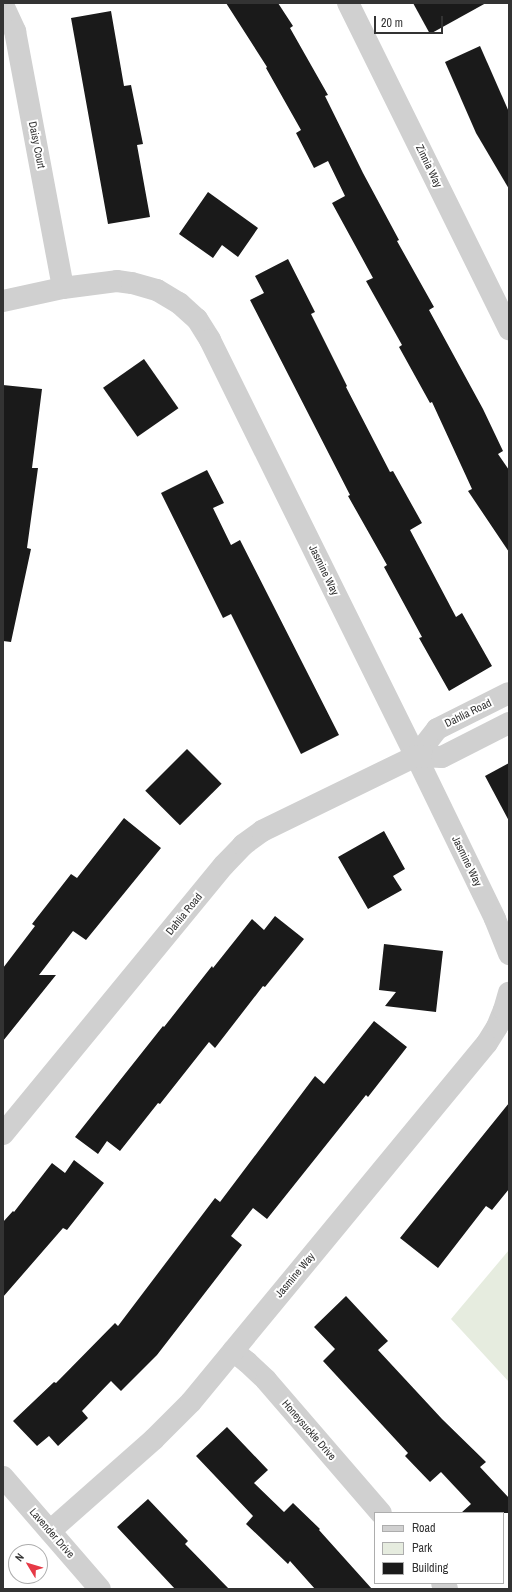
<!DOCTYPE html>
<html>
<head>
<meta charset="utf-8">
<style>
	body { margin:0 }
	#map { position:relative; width:512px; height:1592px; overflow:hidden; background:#fff; font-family:"Archivo Narrow",sans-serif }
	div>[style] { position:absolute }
	.green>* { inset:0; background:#e6ecdf }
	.building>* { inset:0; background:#1a1a1a; transform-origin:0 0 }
	.minor>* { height:22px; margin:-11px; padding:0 11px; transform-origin:11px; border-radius:11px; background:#d0d0d0 }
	span { translate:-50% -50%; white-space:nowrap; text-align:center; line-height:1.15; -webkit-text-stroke:4px #fff; paint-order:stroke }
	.street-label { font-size:11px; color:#333 }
	.frame { position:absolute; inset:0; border:4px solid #333; pointer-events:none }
	.legend { position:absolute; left:374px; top:1512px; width:130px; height:72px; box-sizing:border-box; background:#fff; border:1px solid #adadad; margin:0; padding:5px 7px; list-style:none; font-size:12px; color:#333 }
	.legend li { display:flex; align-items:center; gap:8px; height:20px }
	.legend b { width:20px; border:1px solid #adadad }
	.north { position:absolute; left:8px; top:1544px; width:40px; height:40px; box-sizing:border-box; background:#fff; border:1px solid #adadad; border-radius:50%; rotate:308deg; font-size:11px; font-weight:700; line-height:16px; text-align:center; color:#333 }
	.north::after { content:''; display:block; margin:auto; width:14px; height:18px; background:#e63946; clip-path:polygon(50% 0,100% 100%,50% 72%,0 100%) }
	.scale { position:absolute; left:374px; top:16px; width:69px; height:18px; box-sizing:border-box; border:2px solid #333; border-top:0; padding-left:5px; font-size:12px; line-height:14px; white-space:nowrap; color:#333; -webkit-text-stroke:3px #fff; paint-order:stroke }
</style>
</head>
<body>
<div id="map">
	<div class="green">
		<div style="clip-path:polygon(509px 1250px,509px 1382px,451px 1319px)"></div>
	</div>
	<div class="building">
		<div style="clip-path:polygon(226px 3px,278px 3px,293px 26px,290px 28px,328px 95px,325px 96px,363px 173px,399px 240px,397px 241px,434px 307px,429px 310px,483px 409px,503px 451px,498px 454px,509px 470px,509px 552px,468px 491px,472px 489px,432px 402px,430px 403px,399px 347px,402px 345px,366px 281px,373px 278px,332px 203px,345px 196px,328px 161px,314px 168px,296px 133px,301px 130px,266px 68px,267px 67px)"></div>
		<div style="clip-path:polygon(413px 3px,486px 3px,430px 34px)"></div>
		<div style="clip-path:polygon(111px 11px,124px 86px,131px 85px,143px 144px,137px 145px,150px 217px,108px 224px,71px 18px)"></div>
		<div style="clip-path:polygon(480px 46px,509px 112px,509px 189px,476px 133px,445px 62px)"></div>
		<div style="clip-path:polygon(208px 192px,258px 228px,238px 257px,222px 245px,213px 258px,179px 234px)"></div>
		<div style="clip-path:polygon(288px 259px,315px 312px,311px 314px,347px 386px,346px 387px,390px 472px,393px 471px,422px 523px,410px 530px,456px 617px,462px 613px,492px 666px,449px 691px,419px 638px,422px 637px,384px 567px,387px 565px,348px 496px,350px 495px,250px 300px,264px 293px,255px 276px)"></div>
		<div style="left:144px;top:359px;width:60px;height:50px;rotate:55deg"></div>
		<div style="clip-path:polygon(3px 385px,42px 389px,32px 468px,38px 468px,27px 548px,31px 549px,11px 642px,3px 641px)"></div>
		<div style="clip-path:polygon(207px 470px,224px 503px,213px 508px,231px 545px,240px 540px,339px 735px,301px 754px,231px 614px,223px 618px,161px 493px)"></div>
		<div style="left:187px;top:749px;width:49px;height:59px;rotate:45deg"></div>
		<div style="clip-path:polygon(509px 763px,509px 821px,485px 776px)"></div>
		<div style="clip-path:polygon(124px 818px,161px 848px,86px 940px,73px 931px,39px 975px,56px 975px,3px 1041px,3px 968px,35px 926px,32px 924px,71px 874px,77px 878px)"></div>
		<div style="clip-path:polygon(384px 831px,405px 869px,393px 876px,402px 890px,368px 909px,338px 857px)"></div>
		<div style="clip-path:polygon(275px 916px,304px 939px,265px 987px,263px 986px,215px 1048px,209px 1042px,160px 1104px,158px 1103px,120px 1151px,107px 1141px,98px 1154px,75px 1137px,163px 1026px,164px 1027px,212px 966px,213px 968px,252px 919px,264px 930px)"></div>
		<div style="clip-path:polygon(384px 944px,443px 951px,436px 1012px,385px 1006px,396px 992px,379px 990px)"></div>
		<div style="clip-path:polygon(374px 1021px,407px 1047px,368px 1097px,366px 1095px,267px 1219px,253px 1208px,231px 1236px,242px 1245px,157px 1355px,121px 1391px,111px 1381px,82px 1411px,88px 1418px,58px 1446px,49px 1436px,37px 1446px,13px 1421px,54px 1382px,56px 1383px,115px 1323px,118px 1326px,215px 1198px,220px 1202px,315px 1076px,324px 1084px)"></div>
		<div style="clip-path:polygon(509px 1103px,509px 1189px,492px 1210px,486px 1206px,438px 1268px,400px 1238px)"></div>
		<div style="clip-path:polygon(74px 1160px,104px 1183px,67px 1230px,63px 1228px,3px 1297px,3px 1222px,13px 1211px,14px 1212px,52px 1163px,65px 1173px)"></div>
		<div style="clip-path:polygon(346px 1296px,388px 1341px,378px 1350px,442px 1419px,486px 1462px,480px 1467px,509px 1498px,509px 1513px,461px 1513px,471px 1504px,441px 1472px,430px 1482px,405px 1456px,408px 1453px,323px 1361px,335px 1349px,314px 1327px)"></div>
		<div style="clip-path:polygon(227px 1427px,268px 1470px,254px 1483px,284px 1512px,293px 1503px,320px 1529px,319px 1530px,372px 1589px,315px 1589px,290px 1561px,288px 1564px,246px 1524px,253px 1516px,196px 1456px)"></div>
		<div style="clip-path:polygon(148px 1499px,188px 1541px,185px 1544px,229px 1589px,175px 1589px,117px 1527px)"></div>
	</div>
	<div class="minor">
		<div style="left:348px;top:3px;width:364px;rotate:63.7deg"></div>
		<div style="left:3px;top:5px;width:29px;rotate:65deg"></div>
		<div style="left:15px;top:31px;width:261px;rotate:79.4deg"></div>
		<div style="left:3px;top:301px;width:61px;rotate:-12.2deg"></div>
		<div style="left:63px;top:288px;width:54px;rotate:-7.4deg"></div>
		<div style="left:117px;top:281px;width:15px;rotate:8deg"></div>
		<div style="left:132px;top:283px;width:26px;rotate:16deg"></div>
		<div style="left:157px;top:290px;width:26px;rotate:31deg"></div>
		<div style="left:179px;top:303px;width:24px;rotate:42deg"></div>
		<div style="left:197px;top:319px;width:25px;rotate:58deg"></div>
		<div style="left:210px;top:340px;width:464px;rotate:63.7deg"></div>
		<div style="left:416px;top:756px;width:181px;rotate:64.1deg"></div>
		<div style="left:495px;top:919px;width:38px;rotate:68deg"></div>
		<div style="left:416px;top:756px;width:34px;rotate:-52deg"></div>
		<div style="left:437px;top:729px;width:80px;rotate:-26.6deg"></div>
		<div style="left:3px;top:1134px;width:348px;rotate:-50.6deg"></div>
		<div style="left:224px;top:865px;width:28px;rotate:-46deg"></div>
		<div style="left:243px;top:845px;width:24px;rotate:-36deg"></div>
		<div style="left:262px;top:831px;width:171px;rotate:-26deg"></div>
		<div style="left:416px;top:756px;width:26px;rotate:2deg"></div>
		<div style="left:442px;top:757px;width:75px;rotate:-26.9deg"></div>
		<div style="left:233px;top:1351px;width:18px;rotate:38deg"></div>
		<div style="left:247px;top:1362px;width:26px;rotate:43deg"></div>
		<div style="left:266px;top:1380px;width:176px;rotate:49.2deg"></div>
		<div style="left:3px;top:1477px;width:148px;rotate:49.1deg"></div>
		<div style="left:50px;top:1531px;width:139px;rotate:-41.5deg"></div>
		<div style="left:154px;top:1439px;width:52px;rotate:-45deg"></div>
		<div style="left:191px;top:1402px;width:465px;rotate:-50.5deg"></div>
		<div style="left:487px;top:1043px;width:19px;rotate:-58deg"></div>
		<div style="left:497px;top:1027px;width:18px;rotate:-68deg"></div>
		<div style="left:504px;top:1010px;width:18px;rotate:-74deg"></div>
		<div style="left:442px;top:1583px;width:8px;rotate:50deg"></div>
	</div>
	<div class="street-label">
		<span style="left:37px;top:145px;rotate:79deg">Daisy Court</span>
		<span style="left:429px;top:166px;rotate:64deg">Zinnia Way</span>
		<span style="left:324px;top:570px;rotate:64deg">Jasmine Way</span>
		<span style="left:468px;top:713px;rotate:-26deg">Dahlia Road</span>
		<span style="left:467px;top:861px;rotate:64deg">Jasmine Way</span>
		<span style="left:184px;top:914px;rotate:-51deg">Dahlia Road</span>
		<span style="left:295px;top:1275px;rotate:-50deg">Jasmine Way</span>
		<span style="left:309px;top:1430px;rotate:49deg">Honeysuckle Drive</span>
		<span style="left:52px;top:1533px;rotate:49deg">Lavender Drive</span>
	</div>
	<div class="frame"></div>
	<ul class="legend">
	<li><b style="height:5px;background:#d0d0d0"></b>Road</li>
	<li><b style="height:11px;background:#e6ecdf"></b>Park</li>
	<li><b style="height:11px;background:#1a1a1a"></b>Building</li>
	</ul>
	<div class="north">N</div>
	<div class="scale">20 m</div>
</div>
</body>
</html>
